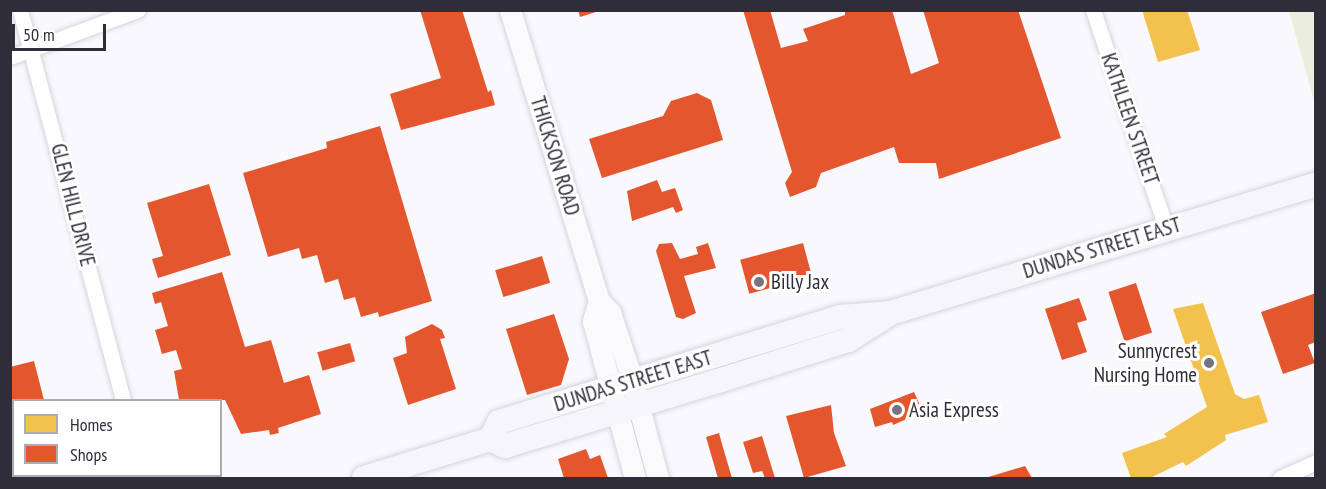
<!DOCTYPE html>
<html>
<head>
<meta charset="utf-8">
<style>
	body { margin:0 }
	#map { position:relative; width:1326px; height:489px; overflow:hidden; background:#f9f8fd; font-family:"PT Sans Narrow",sans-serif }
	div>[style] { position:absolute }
	.green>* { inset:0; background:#ebeedc }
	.homes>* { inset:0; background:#f2c14e }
	.shops>* { inset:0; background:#e4572e; transform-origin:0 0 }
	.roads { filter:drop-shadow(0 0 2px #d4d3dc) drop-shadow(0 0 2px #d4d3dc) }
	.street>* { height:15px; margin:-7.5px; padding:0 7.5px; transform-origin:7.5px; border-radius:7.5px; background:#fefeff }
	.secondary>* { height:21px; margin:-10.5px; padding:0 10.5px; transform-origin:10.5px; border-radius:10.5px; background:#faf9fc }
	.primary>* { height:24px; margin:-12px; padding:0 12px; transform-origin:12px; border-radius:12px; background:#f6f5fa }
	.dots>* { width:16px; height:16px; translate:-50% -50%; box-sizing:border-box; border:3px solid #fff; border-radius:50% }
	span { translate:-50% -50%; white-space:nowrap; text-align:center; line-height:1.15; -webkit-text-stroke:6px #fff; paint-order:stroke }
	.street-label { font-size:21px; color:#302d3b }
	.poi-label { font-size:21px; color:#302d3b }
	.left { translate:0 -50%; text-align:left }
	.right { translate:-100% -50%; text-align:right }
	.frame { position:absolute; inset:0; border:12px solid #302d3b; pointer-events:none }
	.legend { position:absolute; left:12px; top:399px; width:210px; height:78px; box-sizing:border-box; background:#fff; border:2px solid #acabb1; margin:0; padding:8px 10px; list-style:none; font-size:18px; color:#302d3b }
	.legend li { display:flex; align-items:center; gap:12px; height:30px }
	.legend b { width:30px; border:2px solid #acabb1 }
	.scale { position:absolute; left:12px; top:24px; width:94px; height:27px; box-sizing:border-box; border:3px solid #302d3b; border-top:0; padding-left:8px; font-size:18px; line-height:21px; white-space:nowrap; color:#302d3b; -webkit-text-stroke:4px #fff; paint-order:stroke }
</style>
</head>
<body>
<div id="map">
	<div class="green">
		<div style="clip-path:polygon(1289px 11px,1315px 11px,1315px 104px)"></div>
	</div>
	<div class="homes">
		<div style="clip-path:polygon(1142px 10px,1187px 10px,1200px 50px,1158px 62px)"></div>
		<div style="clip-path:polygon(1203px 303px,1235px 394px,1244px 399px,1259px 395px,1268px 422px,1225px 435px,1226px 440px,1186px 466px,1183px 462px,1150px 478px,1131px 478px,1122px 453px,1167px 437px,1164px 434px,1207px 407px,1173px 309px)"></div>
	</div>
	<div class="shops">
		<div style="clip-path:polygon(420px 10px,462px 10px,488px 92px,491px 90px,495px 105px,401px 130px,390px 94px,441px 78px)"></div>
		<div style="clip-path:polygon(578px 10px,599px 10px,599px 11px,580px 17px)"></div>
		<div style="clip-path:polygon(743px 10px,770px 10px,781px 48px,808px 41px,803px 29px,845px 15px,845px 10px,892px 10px,911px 74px,939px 63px,923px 10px,1018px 10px,1061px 138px,939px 179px,936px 163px,899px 163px,894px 147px,821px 173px,816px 187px,790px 197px,785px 183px,792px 172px)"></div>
		<div style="clip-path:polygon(697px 93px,711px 100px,723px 140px,602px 178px,589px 139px,663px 116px,671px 101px)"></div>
		<div style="clip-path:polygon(380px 126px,432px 301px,379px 317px,378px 312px,361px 317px,355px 297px,344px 300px,338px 279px,325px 283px,317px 255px,302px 259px,299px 248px,268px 257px,243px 173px,327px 148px,326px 142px)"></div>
		<div style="clip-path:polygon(657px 180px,662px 192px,675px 188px,683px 210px,676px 213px,673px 207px,632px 221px,627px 191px)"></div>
		<div style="clip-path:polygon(209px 184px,231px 255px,158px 278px,152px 259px,163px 256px,147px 203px)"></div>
		<div style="clip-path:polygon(672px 243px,680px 259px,698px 254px,696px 247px,708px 243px,716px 268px,684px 276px,696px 313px,683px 319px,676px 317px,656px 251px,659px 244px)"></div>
		<div style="left:803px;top:243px;width:35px;height:65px;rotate:75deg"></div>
		<div style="left:542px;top:256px;width:28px;height:49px;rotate:73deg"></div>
		<div style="clip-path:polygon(222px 272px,245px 347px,271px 340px,284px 383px,309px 375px,321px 414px,278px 428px,279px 433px,270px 435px,269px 430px,241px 434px,225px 400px,179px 400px,174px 371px,182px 369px,176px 350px,162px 354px,155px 330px,168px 326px,161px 302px,155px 304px,152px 293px)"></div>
		<div style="left:1136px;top:283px;width:52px;height:29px;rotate:72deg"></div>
		<div style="clip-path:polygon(1316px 293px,1316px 342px,1308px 345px,1315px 363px,1283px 374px,1261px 312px)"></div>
		<div style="clip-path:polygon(1079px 298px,1087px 320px,1077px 323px,1087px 352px,1062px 360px,1045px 309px)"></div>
		<div style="clip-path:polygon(554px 314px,569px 359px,561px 385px,527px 395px,506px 329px)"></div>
		<div style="clip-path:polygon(432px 324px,442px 330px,445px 338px,440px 339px,456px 389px,408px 405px,393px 358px,407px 353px,405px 337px)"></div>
		<div style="left:350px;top:343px;width:19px;height:34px;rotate:74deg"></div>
		<div style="clip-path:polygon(34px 361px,44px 400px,14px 400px,14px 476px,42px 477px,12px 478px,10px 367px)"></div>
		<div style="clip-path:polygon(914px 392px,923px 412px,893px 425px,892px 422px,875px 427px,870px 409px)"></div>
		<div style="clip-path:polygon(831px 405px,834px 433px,846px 466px,804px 478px,786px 416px)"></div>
		<div style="clip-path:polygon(719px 433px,722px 444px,732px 478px,718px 478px,717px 475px,706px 437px)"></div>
		<div style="clip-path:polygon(762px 436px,775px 478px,765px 478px,762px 471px,753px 473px,743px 442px)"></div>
		<div style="clip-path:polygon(586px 449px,590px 459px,600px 455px,608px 478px,564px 478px,558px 459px)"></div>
		<div style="clip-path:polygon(1025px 466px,1032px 478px,985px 478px)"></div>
	</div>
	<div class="roads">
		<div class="street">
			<div style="left:20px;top:10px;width:403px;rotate:75.2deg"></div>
			<div style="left:1093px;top:10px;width:230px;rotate:71.5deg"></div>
			<div style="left:10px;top:57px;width:136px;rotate:-20.2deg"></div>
			<div style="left:143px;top:476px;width:2px;rotate:63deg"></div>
			<div style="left:1280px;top:478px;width:39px;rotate:-24deg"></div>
		</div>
		<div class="secondary">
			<div style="left:510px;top:10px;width:304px;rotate:73deg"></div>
			<div style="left:599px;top:301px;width:16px;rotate:45deg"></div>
			<div style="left:610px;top:312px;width:61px;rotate:71.9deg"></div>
			<div style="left:629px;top:370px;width:112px;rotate:75deg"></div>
			<div style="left:599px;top:301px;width:21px;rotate:107deg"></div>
			<div style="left:593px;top:321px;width:163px;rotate:75deg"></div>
		</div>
		<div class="primary">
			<div style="left:491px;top:439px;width:19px;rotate:-65deg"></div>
			<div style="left:499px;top:422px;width:358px;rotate:-17.1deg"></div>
			<div style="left:841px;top:317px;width:49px;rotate:-4.7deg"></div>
			<div style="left:890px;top:313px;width:445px;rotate:-16.8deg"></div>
			<div style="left:364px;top:478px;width:133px;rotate:-17.1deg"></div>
			<div style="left:491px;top:439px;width:16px;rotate:27deg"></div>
			<div style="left:505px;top:446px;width:223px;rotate:-17deg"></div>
			<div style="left:718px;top:381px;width:136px;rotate:-17.5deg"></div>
			<div style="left:848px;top:340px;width:47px;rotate:-32deg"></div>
		</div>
	</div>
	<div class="dots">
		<div style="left:759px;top:282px;background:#76747f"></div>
		<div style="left:1209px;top:363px;background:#76747f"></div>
		<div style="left:897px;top:410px;background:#76747f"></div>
	</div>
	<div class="street-label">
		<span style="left:1130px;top:119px;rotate:71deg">KATHLEEN STREET</span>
		<span style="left:555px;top:156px;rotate:73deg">THICKSON ROAD</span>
		<span style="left:73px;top:205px;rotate:76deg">GLEN HILL DRIVE</span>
		<span style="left:1102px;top:248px;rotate:-17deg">DUNDAS STREET EAST</span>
		<span style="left:633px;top:381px;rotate:-17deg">DUNDAS STREET EAST</span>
	</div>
	<div class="poi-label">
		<span class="left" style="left:771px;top:282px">Billy Jax</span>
		<span class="right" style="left:1197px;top:363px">Sunnycrest<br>Nursing Home</span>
		<span class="left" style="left:909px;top:410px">Asia Express</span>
	</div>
	<div class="frame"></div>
	<ul class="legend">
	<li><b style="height:16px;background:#f2c14e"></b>Homes</li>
	<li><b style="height:16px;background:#e4572e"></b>Shops</li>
	</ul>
	<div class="scale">50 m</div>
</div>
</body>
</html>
